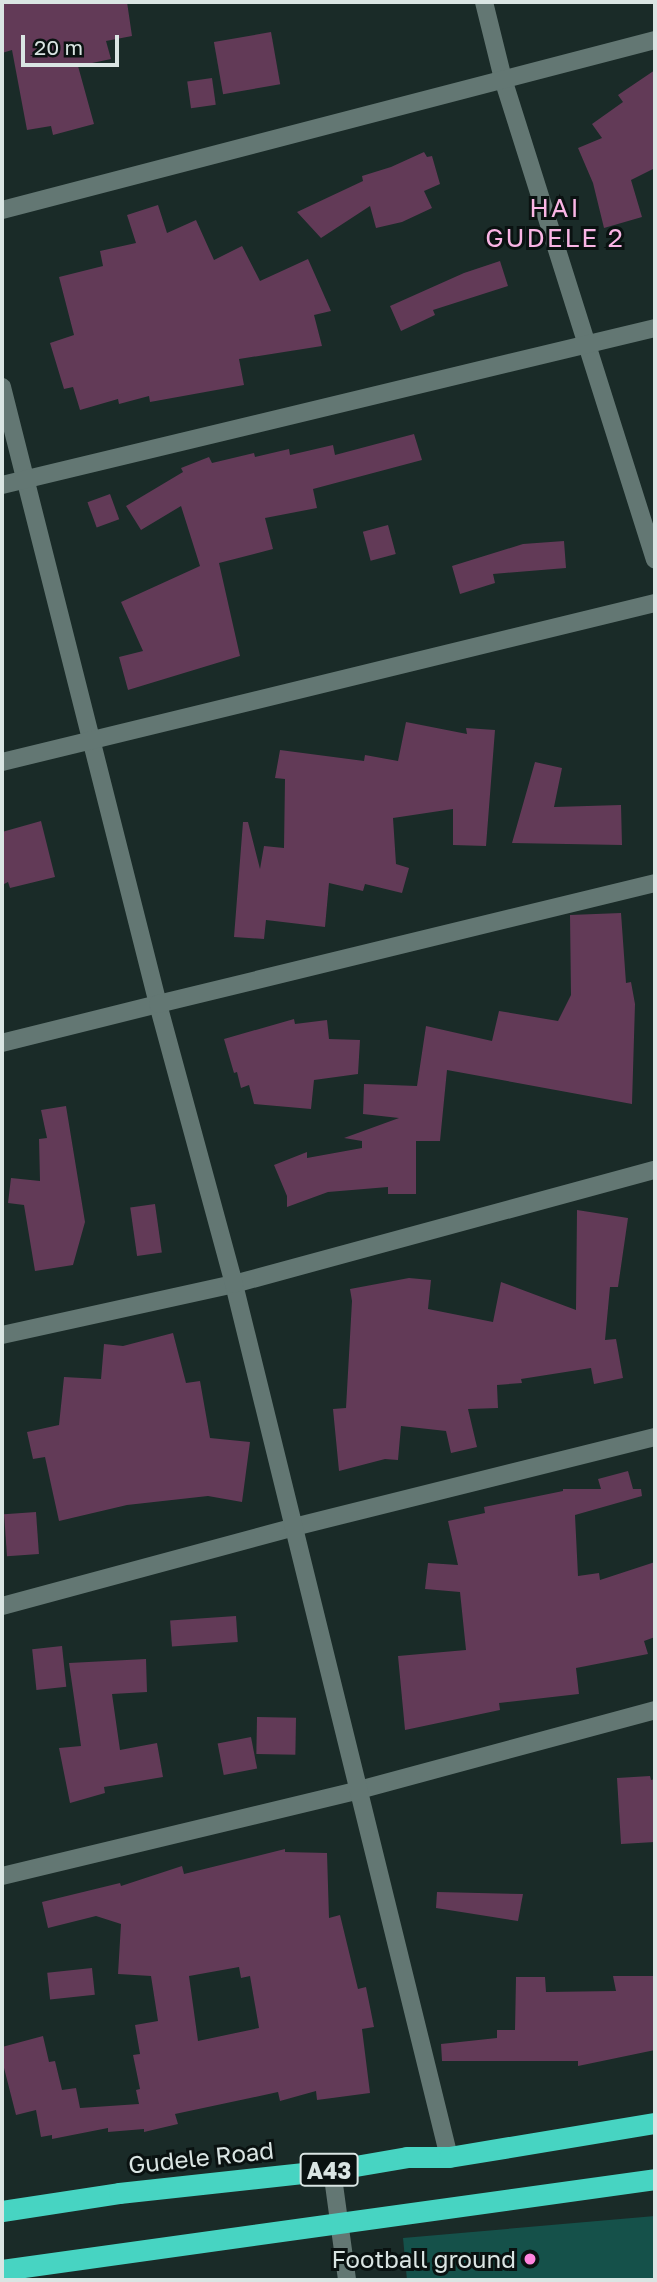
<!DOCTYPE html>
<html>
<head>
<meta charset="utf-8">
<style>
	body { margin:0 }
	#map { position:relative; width:657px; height:2282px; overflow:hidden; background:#1a2b28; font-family:"Golos Text",sans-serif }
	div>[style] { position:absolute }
	.green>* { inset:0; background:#15514a }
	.building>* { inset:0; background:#623a57; transform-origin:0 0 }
	.minor>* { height:18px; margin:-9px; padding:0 9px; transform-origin:9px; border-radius:9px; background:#637773 }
	.highway>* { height:21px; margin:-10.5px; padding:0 10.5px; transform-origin:10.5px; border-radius:10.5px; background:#47d4c2 }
	.dots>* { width:19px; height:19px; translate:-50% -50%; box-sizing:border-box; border:4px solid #0a1211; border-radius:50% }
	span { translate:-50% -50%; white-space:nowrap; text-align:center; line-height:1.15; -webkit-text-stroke:6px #0a1211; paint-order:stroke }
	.shield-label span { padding:2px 5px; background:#0a1211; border:2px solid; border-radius:5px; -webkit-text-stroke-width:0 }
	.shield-label { font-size:23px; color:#dae5e3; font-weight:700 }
	.street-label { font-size:24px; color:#dae5e3 }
	.poi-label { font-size:24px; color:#dae5e3 }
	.right { translate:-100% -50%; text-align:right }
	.neighbourhood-label { font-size:26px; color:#fab5e5; letter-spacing:2px }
	.frame { position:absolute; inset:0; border:4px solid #dae5e3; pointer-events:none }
	.scale { position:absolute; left:21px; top:35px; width:98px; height:32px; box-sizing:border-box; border:4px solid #dae5e3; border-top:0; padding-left:9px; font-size:21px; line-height:24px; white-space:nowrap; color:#dae5e3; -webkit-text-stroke:5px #0a1211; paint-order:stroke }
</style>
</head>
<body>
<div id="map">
	<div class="green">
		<div style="clip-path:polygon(655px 2216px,655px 2280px,407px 2280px,403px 2238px)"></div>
	</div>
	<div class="building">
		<div style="clip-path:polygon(2px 2px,127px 2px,132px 36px,106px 41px,111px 59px,78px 66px,94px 124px,53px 135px,51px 126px,27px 130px,12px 50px,2px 53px)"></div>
		<div style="left:271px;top:32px;width:53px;height:58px;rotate:80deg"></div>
		<div style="clip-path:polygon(655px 70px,655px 168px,631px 180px,642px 217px,604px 228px,593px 183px,578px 148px,602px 138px,592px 124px,623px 102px,618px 95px)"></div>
		<div style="left:212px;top:78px;width:27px;height:25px;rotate:82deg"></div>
		<div style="clip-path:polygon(424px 152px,427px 157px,432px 156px,440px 184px,424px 191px,432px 208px,402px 222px,376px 228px,370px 206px,321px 238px,297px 212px,363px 181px,362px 176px,391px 167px)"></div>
		<div style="clip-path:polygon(158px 205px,167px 233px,196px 220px,214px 260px,242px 246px,260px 281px,308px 259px,331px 311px,314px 315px,322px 346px,239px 359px,244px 385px,150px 402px,149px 396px,119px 404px,118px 399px,80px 410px,73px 387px,64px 389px,50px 343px,74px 335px,59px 277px,103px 266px,100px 251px,136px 243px,127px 215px)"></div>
		<div style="clip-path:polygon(500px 261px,508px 286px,433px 310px,435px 315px,401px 331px,390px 306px,464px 273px)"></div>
		<div style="clip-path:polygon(414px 434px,422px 460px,313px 489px,317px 508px,265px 518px,273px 549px,219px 563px,240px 656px,128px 690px,119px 657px,143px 651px,121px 602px,200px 566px,181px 506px,141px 530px,126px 506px,183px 472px,181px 468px,209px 457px,212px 463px,254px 453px,255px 457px,289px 449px,290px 455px,333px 445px,335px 455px)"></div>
		<div style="left:110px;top:494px;width:27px;height:24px;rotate:70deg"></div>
		<div style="left:388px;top:525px;width:30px;height:26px;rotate:75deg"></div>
		<div style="clip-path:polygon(564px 541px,566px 568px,493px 574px,495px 583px,460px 594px,452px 566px,523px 544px)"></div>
		<div style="clip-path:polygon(406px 722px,467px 734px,466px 728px,495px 730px,486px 846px,453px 845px,453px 809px,393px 818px,396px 864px,409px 868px,402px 893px,365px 884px,363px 891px,329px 883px,325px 927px,266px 920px,264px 939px,234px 937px,243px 822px,248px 822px,260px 869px,264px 846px,284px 848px,285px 779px,275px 778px,280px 750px,364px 761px,365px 755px,398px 761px)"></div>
		<div style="clip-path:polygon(535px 762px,562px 768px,554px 807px,621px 805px,622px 845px,512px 843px)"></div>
		<div style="clip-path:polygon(41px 821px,55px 877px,10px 888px,8px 882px,2px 885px,2px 832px)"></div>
		<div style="clip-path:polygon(621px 913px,626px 983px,631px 982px,635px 1004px,632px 1104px,447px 1070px,440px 1141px,416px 1141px,416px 1194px,388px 1194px,388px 1187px,328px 1192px,287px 1207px,287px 1196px,274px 1165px,307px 1152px,307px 1158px,362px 1148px,362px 1141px,344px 1138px,399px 1118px,363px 1114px,364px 1084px,417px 1086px,426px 1026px,492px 1041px,499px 1011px,558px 1021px,571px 995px,570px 915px)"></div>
		<div style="clip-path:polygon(294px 1019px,295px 1024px,327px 1020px,329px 1039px,360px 1040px,358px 1074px,314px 1080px,311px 1109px,254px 1104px,249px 1085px,241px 1088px,237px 1072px,234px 1073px,224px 1039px)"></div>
		<div style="clip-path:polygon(66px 1106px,85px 1222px,73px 1265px,35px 1271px,24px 1205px,8px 1203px,11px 1178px,40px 1181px,39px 1139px,47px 1138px,41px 1110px)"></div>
		<div style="left:155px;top:1204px;width:49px;height:25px;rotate:82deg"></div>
		<div style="clip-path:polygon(577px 1210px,628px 1218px,618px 1287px,610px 1287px,605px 1340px,616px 1339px,623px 1378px,594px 1384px,591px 1368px,521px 1379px,522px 1383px,497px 1385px,498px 1408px,468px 1409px,477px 1447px,451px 1453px,446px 1431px,401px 1426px,398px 1460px,385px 1459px,339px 1471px,333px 1409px,346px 1408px,352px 1301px,350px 1289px,409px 1278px,431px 1280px,428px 1309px,493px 1322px,501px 1282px,576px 1310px)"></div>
		<div style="clip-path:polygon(173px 1333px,186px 1383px,200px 1381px,210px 1438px,250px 1442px,242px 1502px,208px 1496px,127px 1505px,59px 1521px,45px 1457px,33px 1459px,27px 1432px,59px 1425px,64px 1377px,101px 1379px,104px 1344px,123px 1346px)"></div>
		<div style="clip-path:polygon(628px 1471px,633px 1489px,641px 1489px,642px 1496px,575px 1515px,578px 1576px,599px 1573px,600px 1580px,655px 1562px,655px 1637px,644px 1641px,648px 1654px,576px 1668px,579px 1694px,499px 1703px,500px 1710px,405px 1730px,398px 1656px,466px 1650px,460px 1592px,425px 1589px,428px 1563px,458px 1565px,448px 1521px,485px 1513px,484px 1507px,563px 1491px,563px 1489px,601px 1489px,598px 1479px)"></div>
		<div style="left:36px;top:1512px;width:42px;height:32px;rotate:86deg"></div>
		<div style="left:236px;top:1616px;width:26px;height:66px;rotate:86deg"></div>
		<div style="left:62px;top:1646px;width:41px;height:30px;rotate:84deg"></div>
		<div style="clip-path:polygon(146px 1659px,147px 1692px,112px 1694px,120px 1750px,157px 1743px,163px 1777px,104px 1787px,105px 1793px,70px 1803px,59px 1748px,81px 1746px,69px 1663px)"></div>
		<div style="left:257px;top:1717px;width:39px;height:37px;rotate:1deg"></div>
		<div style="left:251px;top:1737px;width:32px;height:34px;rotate:79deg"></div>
		<div style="clip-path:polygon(650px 1776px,651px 1780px,655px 1779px,655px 1842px,621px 1844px,617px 1778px)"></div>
		<div style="clip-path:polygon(evenodd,285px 1849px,285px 1852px,327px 1853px,329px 1918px,340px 1915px,358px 1989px,366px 1987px,374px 2027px,362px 2029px,370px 2093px,317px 2100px,316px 2091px,280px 2101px,278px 2092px,175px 2114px,178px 2124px,144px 2132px,144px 2129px,108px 2132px,108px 2128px,52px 2139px,52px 2135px,41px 2137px,36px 2110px,16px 2115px,2px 2060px,2px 2047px,43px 2036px,49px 2062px,55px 2061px,62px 2090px,76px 2088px,80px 2108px,139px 2104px,136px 2090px,140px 2089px,133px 2055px,140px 2054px,135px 2025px,158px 2021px,151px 1976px,118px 1974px,121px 1924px,96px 1916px,48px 1928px,42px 1902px,120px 1883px,121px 1886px,182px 1866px,184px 1874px,285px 1849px,239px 1967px,241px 1978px,250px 1976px,259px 2028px,198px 2041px,189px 1976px,239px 1967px)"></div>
		<div style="clip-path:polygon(437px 1892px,523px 1894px,518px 1921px,436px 1908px)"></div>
		<div style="left:92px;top:1968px;width:27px;height:45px;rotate:84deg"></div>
		<div style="clip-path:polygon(613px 1976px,655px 1976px,655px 2050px,578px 2066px,578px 2061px,442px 2061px,441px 2044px,497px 2038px,497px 2030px,515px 2030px,516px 1977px,545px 1977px,546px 1992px,616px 1991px)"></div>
	</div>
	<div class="minor">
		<div style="left:484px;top:2px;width:79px;rotate:76.1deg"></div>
		<div style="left:503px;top:79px;width:504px;rotate:72.46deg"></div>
		<div style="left:2px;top:210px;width:675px;rotate:-14.59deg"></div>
		<div style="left:2px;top:387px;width:636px;rotate:75.81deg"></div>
		<div style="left:158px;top:1004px;width:161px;rotate:166deg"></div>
		<div style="left:2px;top:485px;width:672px;rotate:-13.52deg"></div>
		<div style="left:2px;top:762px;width:672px;rotate:-13.68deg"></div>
		<div style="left:2px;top:1335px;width:238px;rotate:-12.4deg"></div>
		<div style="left:234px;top:1284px;width:436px;rotate:-15.2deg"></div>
		<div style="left:2px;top:1606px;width:302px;rotate:-15.1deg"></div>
		<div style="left:294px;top:1527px;width:372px;rotate:-14deg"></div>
		<div style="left:2px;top:1876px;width:367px;rotate:-13.5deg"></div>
		<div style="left:359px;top:1790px;width:307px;rotate:-15.1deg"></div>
		<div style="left:449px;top:2157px;width:899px;rotate:-103.84deg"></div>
		<div style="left:234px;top:1284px;width:290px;rotate:-105.2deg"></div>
		<div style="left:158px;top:1004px;width:512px;rotate:-13.68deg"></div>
		<div style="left:332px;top:2170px;width:111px;rotate:82.2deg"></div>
	</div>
	<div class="highway">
		<div style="left:2px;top:2211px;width:118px;rotate:-8.7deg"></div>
		<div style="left:119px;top:2193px;width:214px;rotate:-6.2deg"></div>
		<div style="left:332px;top:2170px;width:76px;rotate:-9.8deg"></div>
		<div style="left:407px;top:2157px;width:42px"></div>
		<div style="left:449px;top:2157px;width:209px;rotate:-9.4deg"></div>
		<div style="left:2px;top:2270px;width:659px;rotate:-7.93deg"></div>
	</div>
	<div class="dots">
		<div style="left:530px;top:2259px;background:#ff85df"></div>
	</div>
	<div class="shield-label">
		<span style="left:329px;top:2170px">A43</span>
	</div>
	<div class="street-label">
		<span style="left:201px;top:2157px;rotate:-6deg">Gudele Road</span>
	</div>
	<div class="poi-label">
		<span class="right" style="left:516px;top:2259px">Football ground</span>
	</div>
	<div class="neighbourhood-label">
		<span style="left:555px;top:223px">HAI<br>GUDELE 2</span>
	</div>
	<div class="frame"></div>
	<div class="scale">20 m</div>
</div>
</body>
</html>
